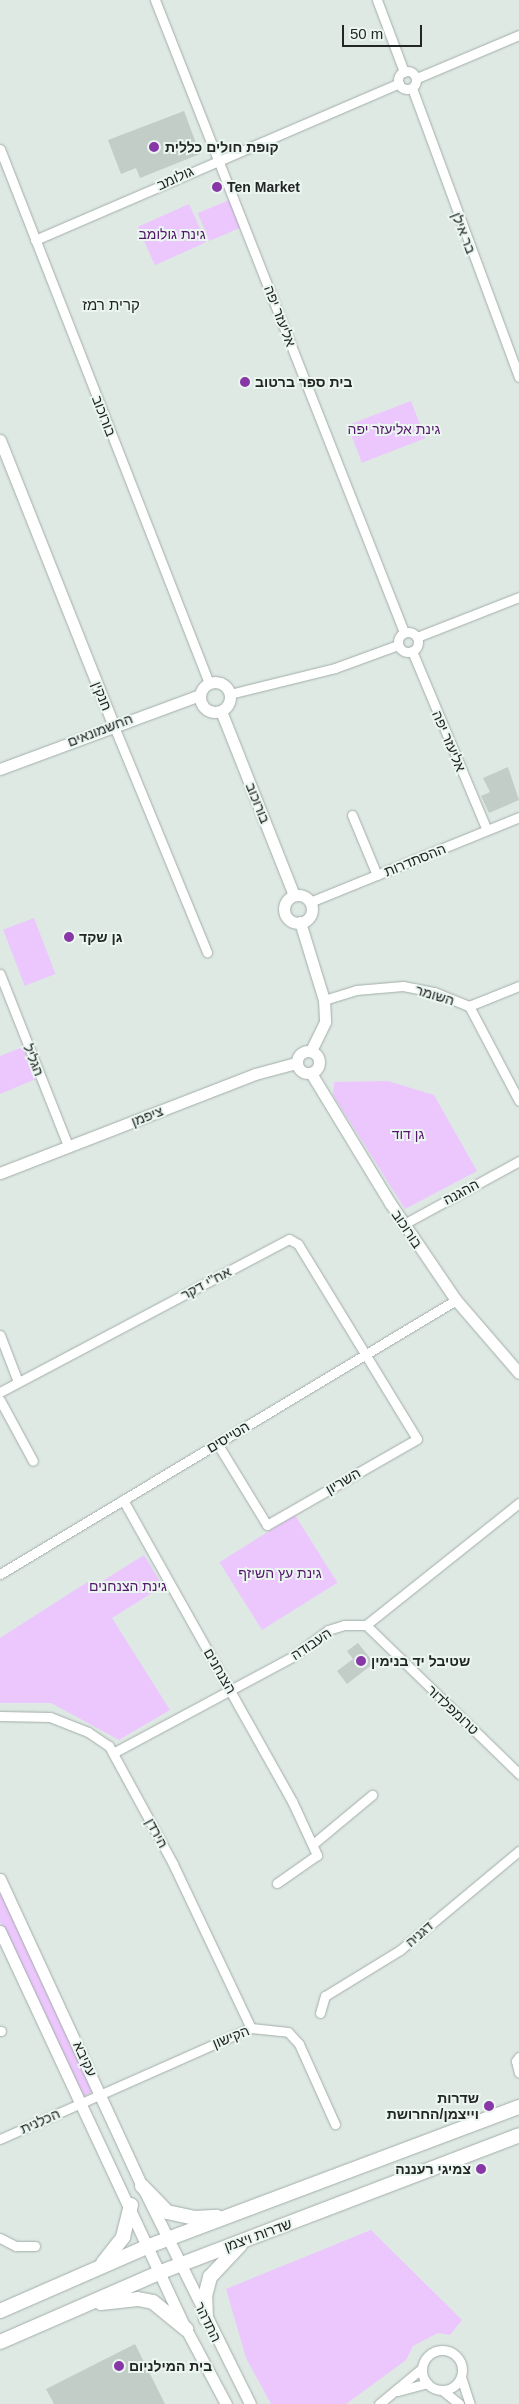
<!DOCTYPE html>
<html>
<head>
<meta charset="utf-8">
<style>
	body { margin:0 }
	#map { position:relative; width:519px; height:2404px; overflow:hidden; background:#dee9e4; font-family:Helvetica,Heebo,sans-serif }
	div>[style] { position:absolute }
	.green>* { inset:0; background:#ecc7fd; transform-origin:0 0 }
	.building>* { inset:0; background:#c2cdc8 }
	.roads { filter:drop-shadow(0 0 1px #a3ada9) drop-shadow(0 0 1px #a3ada9) }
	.minor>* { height:9px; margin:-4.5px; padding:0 4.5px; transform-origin:4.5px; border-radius:4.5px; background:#fff }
	.minor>.ring { margin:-4.5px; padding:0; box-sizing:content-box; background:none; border:9px solid #fff; border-radius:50% }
	.tertiary>* { height:11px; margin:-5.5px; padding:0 5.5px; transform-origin:5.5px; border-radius:5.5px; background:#fff }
	.tertiary>.ring { margin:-5.5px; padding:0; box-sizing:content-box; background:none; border:11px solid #fff; border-radius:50% }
	.secondary>* { height:14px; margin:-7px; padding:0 7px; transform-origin:7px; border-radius:7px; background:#fff }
	.dots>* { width:14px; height:14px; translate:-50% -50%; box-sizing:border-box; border:2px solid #ebf6f1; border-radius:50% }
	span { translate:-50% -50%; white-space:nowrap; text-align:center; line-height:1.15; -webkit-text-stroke:4px #ebf6f1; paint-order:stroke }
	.poi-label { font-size:14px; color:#222625; font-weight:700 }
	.left { translate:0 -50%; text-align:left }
	.right { translate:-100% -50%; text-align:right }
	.street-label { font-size:14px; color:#222625 }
	.park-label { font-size:14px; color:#55176b }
	.neighbourhood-label { font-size:15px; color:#222625 }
	.scale { position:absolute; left:342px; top:25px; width:80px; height:22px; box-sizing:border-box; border:2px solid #222625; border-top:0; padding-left:6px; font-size:15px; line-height:18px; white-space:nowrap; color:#222625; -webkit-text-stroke:4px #ebf6f1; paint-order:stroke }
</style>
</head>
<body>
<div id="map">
	<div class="green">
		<div style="left:229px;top:200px;width:30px;height:34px;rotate:67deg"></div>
		<div style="left:189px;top:204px;width:42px;height:56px;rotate:66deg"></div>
		<div style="left:411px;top:401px;width:40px;height:68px;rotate:69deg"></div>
		<div style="left:34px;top:918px;width:60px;height:33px;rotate:69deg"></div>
		<div style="clip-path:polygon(23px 1047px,36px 1079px,0 1094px,0 1056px)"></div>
		<div style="clip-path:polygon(388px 1081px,434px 1095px,477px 1171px,405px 1209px,333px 1095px,334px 1082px)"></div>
		<div style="left:295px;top:1515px;width:80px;height:89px;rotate:58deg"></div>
		<div style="clip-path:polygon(144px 1555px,163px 1586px,112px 1618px,170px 1710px,119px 1740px,51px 1703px,0 1703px,0 1638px,89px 1581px,93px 1587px)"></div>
		<div style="clip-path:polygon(0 1889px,95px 2090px,84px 2096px,0 1922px)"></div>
		<div style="clip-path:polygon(371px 2230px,462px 2320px,450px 2335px,438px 2333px,413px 2346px,406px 2360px,346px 2404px,271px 2404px,246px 2358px,226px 2289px)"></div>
	</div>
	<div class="building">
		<div style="clip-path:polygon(184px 111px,200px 154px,140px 178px,136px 168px,121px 174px,108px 140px)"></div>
		<div style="clip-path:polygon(508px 767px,519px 800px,489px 813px,481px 796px,490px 792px,483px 778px)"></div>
		<div style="clip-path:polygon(358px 1643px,374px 1663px,347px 1684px,337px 1671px,353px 1659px,347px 1651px)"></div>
		<div style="clip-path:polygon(135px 2344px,165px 2404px,54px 2404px,46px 2389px)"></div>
	</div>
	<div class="roads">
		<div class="minor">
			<div style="left:155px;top:0;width:679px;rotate:68.5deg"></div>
			<div style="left:377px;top:0;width:77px;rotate:69.4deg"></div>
			<div class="ring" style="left:398px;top:71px;width:9px;height:9px"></div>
			<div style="left:417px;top:78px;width:111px;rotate:-22.9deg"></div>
			<div style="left:412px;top:88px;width:308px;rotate:69.7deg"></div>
			<div style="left:0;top:149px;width:573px;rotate:68.63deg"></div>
			<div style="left:35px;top:240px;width:396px;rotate:-23.3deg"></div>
			<div class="ring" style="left:398px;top:632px;width:11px;height:11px"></div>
			<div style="left:417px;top:637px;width:110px;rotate:-21.4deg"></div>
			<div style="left:412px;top:651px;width:194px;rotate:67.3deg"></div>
			<div style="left:230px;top:694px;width:108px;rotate:-13.9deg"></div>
			<div style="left:335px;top:668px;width:67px;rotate:-20.1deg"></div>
			<div style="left:113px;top:724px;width:247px;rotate:67.6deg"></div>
			<div style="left:352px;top:815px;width:65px;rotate:67.4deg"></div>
			<div style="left:310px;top:902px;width:226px;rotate:-22.1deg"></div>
			<div style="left:0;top:974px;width:185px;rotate:68.4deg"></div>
			<div style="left:324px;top:1000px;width:34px;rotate:-17deg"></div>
			<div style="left:356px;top:990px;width:47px;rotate:-4.9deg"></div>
			<div style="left:403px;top:986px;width:32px;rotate:11deg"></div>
			<div style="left:434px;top:992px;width:38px;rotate:22deg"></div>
			<div style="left:469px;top:1006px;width:107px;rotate:62.2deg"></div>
			<div style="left:469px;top:1006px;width:54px;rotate:-21.8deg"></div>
			<div style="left:404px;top:1224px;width:131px;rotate:-28.7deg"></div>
			<div style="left:0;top:1335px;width:50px;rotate:69deg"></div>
			<div style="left:0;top:1392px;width:327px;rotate:-27.9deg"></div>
			<div style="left:289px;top:1239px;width:10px;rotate:29deg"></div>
			<div style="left:298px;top:1244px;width:228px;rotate:58.6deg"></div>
			<div style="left:417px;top:1439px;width:173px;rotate:150.2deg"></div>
			<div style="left:267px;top:1525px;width:96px;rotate:-121.4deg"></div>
			<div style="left:0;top:1400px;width:69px;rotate:61.6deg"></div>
			<div style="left:123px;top:1500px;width:345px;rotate:60.7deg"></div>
			<div style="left:292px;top:1801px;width:60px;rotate:65.2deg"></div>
			<div style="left:317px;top:1855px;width:49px;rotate:145deg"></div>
			<div style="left:0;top:1574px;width:532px;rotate:-31deg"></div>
			<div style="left:366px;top:1625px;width:214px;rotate:44.2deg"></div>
			<div style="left:0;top:1716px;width:50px;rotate:1.1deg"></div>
			<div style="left:50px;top:1717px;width:41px;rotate:21.5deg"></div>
			<div style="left:88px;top:1732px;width:25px;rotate:34deg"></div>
			<div style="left:109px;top:1746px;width:134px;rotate:61.5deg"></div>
			<div style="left:173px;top:1864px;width:182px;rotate:64.6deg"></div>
			<div style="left:113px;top:1753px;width:203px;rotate:-28.2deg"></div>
			<div style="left:292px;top:1657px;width:45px;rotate:-36.9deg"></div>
			<div style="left:328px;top:1630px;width:17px;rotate:-17deg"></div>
			<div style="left:344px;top:1625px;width:22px"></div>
			<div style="left:366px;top:1625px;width:196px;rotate:-38.6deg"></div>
			<div style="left:313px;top:1844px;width:77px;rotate:-39.7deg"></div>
			<div style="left:320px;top:2013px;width:18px;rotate:-74deg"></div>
			<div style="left:325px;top:1996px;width:88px;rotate:-31.5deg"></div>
			<div style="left:400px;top:1950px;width:155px;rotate:-39.8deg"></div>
			<div style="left:0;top:2031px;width:1px"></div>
			<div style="left:519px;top:2057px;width:5px;rotate:127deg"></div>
			<div style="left:516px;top:2061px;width:12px;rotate:76deg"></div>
			<div style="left:0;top:2139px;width:274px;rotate:-23.9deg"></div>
			<div style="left:251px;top:2028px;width:37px;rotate:6deg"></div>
			<div style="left:288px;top:2032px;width:16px;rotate:47deg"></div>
			<div style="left:299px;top:2044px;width:88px;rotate:65.8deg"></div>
			<div style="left:0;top:2238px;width:18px;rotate:27deg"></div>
			<div style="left:16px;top:2246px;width:19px"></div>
			<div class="ring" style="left:422px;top:2350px;width:31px;height:31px"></div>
			<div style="left:461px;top:2377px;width:28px;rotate:72deg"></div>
			<div style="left:442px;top:2390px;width:22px;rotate:39deg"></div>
			<div style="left:398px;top:2391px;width:30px;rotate:-15deg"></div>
			<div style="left:379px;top:2404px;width:56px;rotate:-39.9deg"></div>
		</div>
		<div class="tertiary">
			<div style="left:0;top:440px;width:306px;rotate:68.3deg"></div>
			<div class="ring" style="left:200px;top:682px;width:19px;height:19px"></div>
			<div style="left:221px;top:711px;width:198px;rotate:68.4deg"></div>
			<div style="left:0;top:769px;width:213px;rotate:-20.3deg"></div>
			<div class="ring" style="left:284px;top:895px;width:17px;height:17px"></div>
			<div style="left:300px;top:922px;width:82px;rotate:72.9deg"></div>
			<div style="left:324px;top:1000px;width:22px;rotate:87deg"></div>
			<div style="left:325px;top:1022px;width:32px;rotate:116deg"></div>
			<div class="ring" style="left:297px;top:1051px;width:11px;height:11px"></div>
			<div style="left:311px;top:1073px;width:152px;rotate:58.7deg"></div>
			<div style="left:390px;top:1203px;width:117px;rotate:55.8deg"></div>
			<div style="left:456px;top:1300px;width:96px;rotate:49.2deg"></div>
			<div style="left:0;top:1173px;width:274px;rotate:-21.2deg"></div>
			<div style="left:255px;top:1074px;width:42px;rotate:-15deg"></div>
			<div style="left:0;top:1879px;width:338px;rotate:65.2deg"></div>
			<div style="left:142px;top:2186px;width:243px;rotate:63.6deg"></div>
			<div style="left:0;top:1931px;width:439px;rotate:65deg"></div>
			<div style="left:186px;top:2329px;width:85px;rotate:61.9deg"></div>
		</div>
		<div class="secondary">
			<div style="left:142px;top:2186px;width:36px;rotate:46deg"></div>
			<div style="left:167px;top:2212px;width:29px;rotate:12deg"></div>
			<div style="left:195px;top:2218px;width:22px;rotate:-3deg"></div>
			<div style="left:103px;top:2263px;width:33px;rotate:-52deg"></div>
			<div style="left:123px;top:2237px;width:33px;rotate:-76deg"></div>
			<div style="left:101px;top:2303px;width:37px;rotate:-6deg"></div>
			<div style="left:138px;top:2299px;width:15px;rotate:11deg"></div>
			<div style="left:153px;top:2302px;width:43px;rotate:39.3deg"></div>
			<div style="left:0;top:2311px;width:163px;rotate:-23.6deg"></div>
			<div style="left:149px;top:2246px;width:395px;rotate:-20.6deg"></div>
			<div style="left:206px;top:2319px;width:23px;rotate:-92deg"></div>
			<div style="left:205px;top:2296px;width:20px;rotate:-75deg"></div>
			<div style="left:210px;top:2277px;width:44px;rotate:-46.8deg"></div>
			<div style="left:0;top:2342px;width:176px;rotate:-23.5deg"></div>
			<div style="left:161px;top:2272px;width:383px;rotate:-20.9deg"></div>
		</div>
	</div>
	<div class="dots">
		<div style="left:154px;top:147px;background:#8837a7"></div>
		<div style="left:217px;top:187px;background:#8837a7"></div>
		<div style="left:245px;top:382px;background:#8837a7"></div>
		<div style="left:69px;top:937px;background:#8837a7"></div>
		<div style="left:361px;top:1661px;background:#8837a7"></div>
		<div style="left:489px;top:2106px;background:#8837a7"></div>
		<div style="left:481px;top:2169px;background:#8837a7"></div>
		<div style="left:119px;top:2366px;background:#8837a7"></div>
	</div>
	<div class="poi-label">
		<span class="left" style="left:165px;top:147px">קופת חולים כללית</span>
		<span class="left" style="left:227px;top:187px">Ten Market</span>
		<span class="left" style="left:255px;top:382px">בית ספר ברטוב</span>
		<span class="left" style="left:79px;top:937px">גן שקד</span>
		<span class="left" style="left:371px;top:1661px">שטיבל יד בנימין</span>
		<span class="right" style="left:479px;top:2106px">שדרות<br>וייצמן/החרושת</span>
		<span class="right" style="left:471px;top:2169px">צמיגי רעננה</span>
		<span class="left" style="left:129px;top:2366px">בית המילניום</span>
	</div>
	<div class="street-label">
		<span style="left:175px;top:178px;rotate:-24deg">גולומב</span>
		<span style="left:464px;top:233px;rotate:69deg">בר אילן</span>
		<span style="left:280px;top:316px;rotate:69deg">אליעזר יפה</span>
		<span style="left:104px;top:416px;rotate:69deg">בורוכוב</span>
		<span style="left:102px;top:696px;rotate:68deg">חנקין</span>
		<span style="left:100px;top:730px;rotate:-21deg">החשמונאים</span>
		<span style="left:449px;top:741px;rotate:67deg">אליעזר יפה</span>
		<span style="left:258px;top:803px;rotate:68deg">בורוכוב</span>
		<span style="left:415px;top:860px;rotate:-22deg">ההסתדרות</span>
		<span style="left:435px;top:995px;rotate:17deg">השומר</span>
		<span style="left:34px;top:1060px;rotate:69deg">הגליל</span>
		<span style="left:147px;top:1116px;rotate:-21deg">ציפמן</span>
		<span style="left:461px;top:1192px;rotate:-28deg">ההגנה</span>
		<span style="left:407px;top:1229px;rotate:56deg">בורוכוב</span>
		<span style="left:206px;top:1283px;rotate:-28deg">אח''י דקר</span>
		<span style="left:228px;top:1437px;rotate:-31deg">הטייסים</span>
		<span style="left:343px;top:1481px;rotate:-30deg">השריון</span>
		<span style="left:311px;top:1644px;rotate:-34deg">העבודה</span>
		<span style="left:220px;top:1671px;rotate:60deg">הצנחנים</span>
		<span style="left:453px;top:1710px;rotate:43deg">טרומפלדור</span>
		<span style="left:157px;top:1833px;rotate:62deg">הירדן</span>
		<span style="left:419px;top:1934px;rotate:-41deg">דגניה</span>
		<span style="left:231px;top:2037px;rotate:-22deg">הקישון</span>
		<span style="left:85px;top:2059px;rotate:65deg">עקיבא</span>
		<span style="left:40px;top:2121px;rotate:-24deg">הכלנית</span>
		<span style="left:258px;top:2235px;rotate:-20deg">שדרות ויצמן</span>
		<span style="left:208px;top:2322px;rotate:64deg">התדהר</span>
	</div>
	<div class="park-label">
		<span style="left:172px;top:234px">גינת גולומב</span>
		<span style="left:394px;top:429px">גינת אליעזר יפה</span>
		<span style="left:408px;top:1134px">גן דוד</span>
		<span style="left:280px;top:1573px">גינת עץ השיזף</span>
		<span style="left:128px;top:1586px">גינת הצנחנים</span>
	</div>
	<div class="neighbourhood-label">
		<span style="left:111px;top:305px">קרית רמז</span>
	</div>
	<div class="scale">50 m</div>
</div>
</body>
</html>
